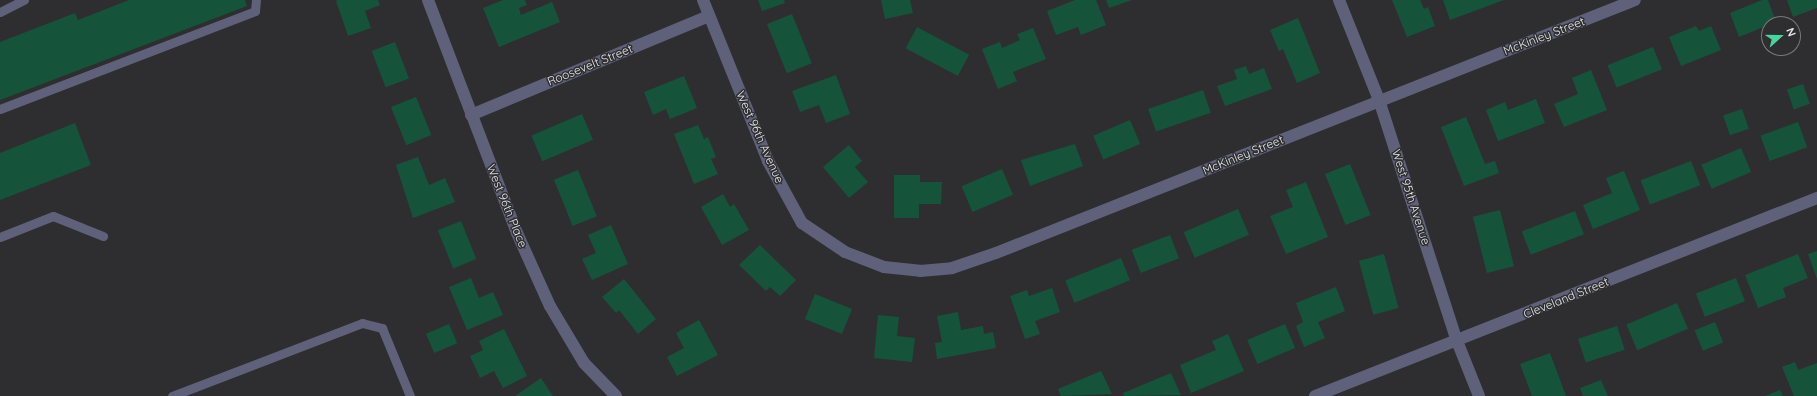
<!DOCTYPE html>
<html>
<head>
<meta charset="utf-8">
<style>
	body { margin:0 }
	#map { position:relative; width:1817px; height:396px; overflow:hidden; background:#2e2e31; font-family:Quicksand,sans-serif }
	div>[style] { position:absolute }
	.building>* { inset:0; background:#16533b; transform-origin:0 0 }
	.lane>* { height:9px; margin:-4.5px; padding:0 4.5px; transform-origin:4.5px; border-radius:4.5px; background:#5f607a }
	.street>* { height:12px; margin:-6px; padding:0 6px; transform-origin:6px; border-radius:6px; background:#5f607a }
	span { translate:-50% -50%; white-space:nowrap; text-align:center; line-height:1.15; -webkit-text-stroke:3px #2e2e31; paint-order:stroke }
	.street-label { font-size:12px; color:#e9e9eb }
	.north { position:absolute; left:1761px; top:16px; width:40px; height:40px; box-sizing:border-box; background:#2e2e31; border:1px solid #79797b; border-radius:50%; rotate:69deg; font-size:11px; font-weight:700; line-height:16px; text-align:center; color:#e9e9eb }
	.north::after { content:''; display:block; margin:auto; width:14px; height:18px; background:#48d49d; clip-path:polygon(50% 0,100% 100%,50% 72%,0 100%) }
</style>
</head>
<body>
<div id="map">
	<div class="building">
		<div style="clip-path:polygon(129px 0,245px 0,247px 6px,0 100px,0 42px,75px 13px,78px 20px)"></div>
		<div style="clip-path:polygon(338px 0,378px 0,380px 5px,365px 11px,371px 28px,348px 36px,336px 1px)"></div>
		<div style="clip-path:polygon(503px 0,525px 0,527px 5px,519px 8px,521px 15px,552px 2px,560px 22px,499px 47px,483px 8px)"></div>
		<div style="clip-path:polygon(758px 0,784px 0,785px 3px,762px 11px)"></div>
		<div style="clip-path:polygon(881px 0,910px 0,913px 13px,885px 19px)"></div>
		<div style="clip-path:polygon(1075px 0,1096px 0,1106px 25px,1081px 35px,1078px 27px,1056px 35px,1047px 11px)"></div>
		<div style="clip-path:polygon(1106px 0,1132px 0,1109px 8px)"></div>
		<div style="clip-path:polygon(1392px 0,1420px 0,1424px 9px,1428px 7px,1435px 26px,1407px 37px)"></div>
		<div style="clip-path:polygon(1443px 0,1504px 0,1450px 20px)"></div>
		<div style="clip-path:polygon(1762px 0,1768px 0,1776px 22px,1739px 37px,1730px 13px)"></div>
		<div style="clip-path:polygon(1787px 0,1817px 0,1817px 8px,1793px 17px)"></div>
		<div style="left:792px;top:14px;width:53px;height:27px;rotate:68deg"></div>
		<div style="clip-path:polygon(1298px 18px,1320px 73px,1297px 83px,1283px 49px,1279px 51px,1270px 30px)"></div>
		<div style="clip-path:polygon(1696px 26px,1699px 31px,1711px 26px,1721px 50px,1681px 66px,1669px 37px)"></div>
		<div style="left:917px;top:27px;width:59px;height:24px;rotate:28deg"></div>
		<div style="clip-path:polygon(1033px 28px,1046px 59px,1013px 72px,1017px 81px,998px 89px,982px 49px,1000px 42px,1002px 48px,1020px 40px,1017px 34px)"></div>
		<div style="left:395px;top:42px;width:39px;height:25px;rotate:69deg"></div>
		<div style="left:1653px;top:47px;width:24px;height:49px;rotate:68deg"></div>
		<div style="clip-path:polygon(1246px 66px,1249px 74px,1264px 68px,1272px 89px,1225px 106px,1217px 86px,1237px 79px,1234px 70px)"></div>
		<div style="clip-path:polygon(1591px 70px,1607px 110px,1564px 127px,1554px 104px,1578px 94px,1572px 78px)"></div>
		<div style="clip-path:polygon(836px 75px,850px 114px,826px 123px,819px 105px,800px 112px,792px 91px)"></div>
		<div style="clip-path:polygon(684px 76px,697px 108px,670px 119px,666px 109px,653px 115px,644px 92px)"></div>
		<div style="left:1803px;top:84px;width:21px;height:17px;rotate:71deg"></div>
		<div style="left:1203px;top:90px;width:24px;height:58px;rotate:71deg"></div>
		<div style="left:416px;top:97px;width:41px;height:27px;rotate:68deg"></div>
		<div style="clip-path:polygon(1536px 99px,1545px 123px,1498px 141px,1486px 110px,1505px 102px,1508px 110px)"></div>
		<div style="left:1742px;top:109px;width:21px;height:20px;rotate:71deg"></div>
		<div style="left:582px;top:114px;width:28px;height:55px;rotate:67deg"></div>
		<div style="clip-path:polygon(1466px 117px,1485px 164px,1495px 161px,1499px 173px,1464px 186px,1441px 127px)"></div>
		<div style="left:1130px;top:120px;width:26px;height:40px;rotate:67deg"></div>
		<div style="left:1798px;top:122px;width:27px;height:40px;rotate:70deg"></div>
		<div style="clip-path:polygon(75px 123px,91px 165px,0 200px,0 153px)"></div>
		<div style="clip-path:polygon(698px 125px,704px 139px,708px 137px,716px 157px,711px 159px,718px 174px,694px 184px,674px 134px)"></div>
		<div style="clip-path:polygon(1075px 144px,1083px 166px,1030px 186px,1021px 160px)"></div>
		<div style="clip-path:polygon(849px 145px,862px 161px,855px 167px,868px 182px,849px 198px,823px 167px)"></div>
		<div style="left:1741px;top:148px;width:26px;height:43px;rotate:67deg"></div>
		<div style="clip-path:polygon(418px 157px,429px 185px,445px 178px,455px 202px,413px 218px,396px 165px)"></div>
		<div style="left:1691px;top:161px;width:26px;height:54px;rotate:69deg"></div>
		<div style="left:1350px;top:164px;width:55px;height:27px;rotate:68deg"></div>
		<div style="left:1002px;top:169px;width:28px;height:44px;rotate:67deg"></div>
		<div style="left:578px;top:170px;width:50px;height:26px;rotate:68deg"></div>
		<div style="clip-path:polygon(1624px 171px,1640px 210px,1593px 229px,1583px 205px,1612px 193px,1606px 178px)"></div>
		<div style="clip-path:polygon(894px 175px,920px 175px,920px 182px,942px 182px,941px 204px,919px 204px,919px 218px,894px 218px)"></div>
		<div style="clip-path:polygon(1306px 182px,1328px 237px,1286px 254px,1270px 216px,1293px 207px,1286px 190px)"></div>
		<div style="clip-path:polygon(723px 194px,730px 207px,734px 204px,749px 230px,722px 245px,701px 207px)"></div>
		<div style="left:1238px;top:209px;width:28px;height:59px;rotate:67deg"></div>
		<div style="left:1500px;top:210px;width:58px;height:28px;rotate:76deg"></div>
		<div style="left:1575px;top:211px;width:25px;height:57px;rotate:69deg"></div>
		<div style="left:461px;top:221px;width:41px;height:25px;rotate:68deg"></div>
		<div style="clip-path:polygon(611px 225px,628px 264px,592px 280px,582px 259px,596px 253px,588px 235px)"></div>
		<div style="left:1170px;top:235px;width:25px;height:41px;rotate:69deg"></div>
		<div style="clip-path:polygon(760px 245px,796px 280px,780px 296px,770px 287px,766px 291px,739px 265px)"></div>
		<div style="clip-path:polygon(1817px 251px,1817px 279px,1808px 254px)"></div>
		<div style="left:1384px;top:254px;width:56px;height:26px;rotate:75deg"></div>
		<div style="clip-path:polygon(1798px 254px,1808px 278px,1783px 288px,1786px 297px,1758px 308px,1745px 275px)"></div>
		<div style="left:1121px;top:258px;width:24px;height:60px;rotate:68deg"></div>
		<div style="clip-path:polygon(471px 278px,479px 298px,493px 292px,503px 315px,467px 330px,449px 287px)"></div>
		<div style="left:1736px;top:278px;width:25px;height:43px;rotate:69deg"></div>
		<div style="clip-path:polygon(624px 279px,656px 319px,638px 334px,619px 310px,616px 313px,602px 297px)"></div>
		<div style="clip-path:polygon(1336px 287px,1345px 311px,1318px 322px,1325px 338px,1304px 347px,1296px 326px,1303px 322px,1296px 303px)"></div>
		<div style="clip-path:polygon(1052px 288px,1060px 312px,1035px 321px,1040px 334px,1025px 339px,1010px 296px,1027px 290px,1029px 296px)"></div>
		<div style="left:815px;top:294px;width:40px;height:27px;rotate:22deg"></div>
		<div style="left:1677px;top:303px;width:28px;height:55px;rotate:67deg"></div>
		<div style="clip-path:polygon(958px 312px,961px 330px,983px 326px,984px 334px,993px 332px,996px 348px,937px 359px,935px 343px,942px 342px,937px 316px)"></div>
		<div style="clip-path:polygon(878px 315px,899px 317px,897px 336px,915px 338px,912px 362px,874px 358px)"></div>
		<div style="clip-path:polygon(699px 320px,718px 355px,677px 376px,667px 357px,684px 348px,676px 333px)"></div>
		<div style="left:1715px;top:322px;width:22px;height:22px;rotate:68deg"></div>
		<div style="left:449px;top:324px;width:21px;height:25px;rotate:67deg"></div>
		<div style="left:1285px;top:324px;width:26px;height:41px;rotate:67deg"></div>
		<div style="left:1617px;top:326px;width:25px;height:41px;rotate:72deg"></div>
		<div style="clip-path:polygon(504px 329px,527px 376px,503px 388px,494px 371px,480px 378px,470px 356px,483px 350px,479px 341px)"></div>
		<div style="clip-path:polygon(1228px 334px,1244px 371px,1191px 393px,1180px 365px,1216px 350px,1212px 341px)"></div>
		<div style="clip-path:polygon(1550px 353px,1566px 396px,1532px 396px,1520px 364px)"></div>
		<div style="clip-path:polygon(1795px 362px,1798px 370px,1817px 363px,1817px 396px,1794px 396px,1782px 367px)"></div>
		<div style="clip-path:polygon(1101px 371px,1112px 394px,1061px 396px,1058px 389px)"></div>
		<div style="clip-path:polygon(1171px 373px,1181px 395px,1124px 396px,1123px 393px)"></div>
		<div style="clip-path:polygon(541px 378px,553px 396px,515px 396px)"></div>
		<div style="clip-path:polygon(1601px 380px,1608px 396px,1583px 396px,1580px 388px)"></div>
		<div style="clip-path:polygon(1780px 390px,1783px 396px,1765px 396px)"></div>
	</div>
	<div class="lane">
		<div style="left:0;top:12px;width:27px;rotate:-27deg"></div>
		<div style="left:0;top:109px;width:273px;rotate:-21deg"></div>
		<div style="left:255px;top:11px;width:11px;rotate:-85deg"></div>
		<div style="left:0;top:237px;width:57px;rotate:-21.6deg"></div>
		<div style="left:53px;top:216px;width:54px;rotate:21.8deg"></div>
		<div style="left:172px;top:396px;width:204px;rotate:-21deg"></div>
		<div style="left:362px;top:323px;width:21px;rotate:14deg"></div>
		<div style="left:382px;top:328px;width:74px;rotate:67.6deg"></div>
	</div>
	<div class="street">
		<div style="left:428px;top:0;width:249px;rotate:69.1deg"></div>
		<div style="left:517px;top:233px;width:80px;rotate:65.7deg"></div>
		<div style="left:550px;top:306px;width:66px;rotate:59.2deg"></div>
		<div style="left:584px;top:363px;width:46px;rotate:45.9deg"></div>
		<div style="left:703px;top:0;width:174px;rotate:68deg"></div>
		<div style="left:768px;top:161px;width:71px;rotate:61.3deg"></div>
		<div style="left:802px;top:223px;width:52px;rotate:34deg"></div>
		<div style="left:845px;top:252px;width:42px;rotate:21deg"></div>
		<div style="left:884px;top:267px;width:36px;rotate:6deg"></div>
		<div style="left:920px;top:271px;width:32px;rotate:-5deg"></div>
		<div style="left:952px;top:268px;width:46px;rotate:-18.8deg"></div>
		<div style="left:996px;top:253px;width:687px;rotate:-21.6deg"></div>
		<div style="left:1339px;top:0;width:108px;rotate:68.2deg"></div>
		<div style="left:1379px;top:100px;width:253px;rotate:72.1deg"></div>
		<div style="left:1457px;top:341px;width:59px;rotate:68.2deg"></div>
		<div style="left:471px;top:115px;width:258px;rotate:-22.6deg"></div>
		<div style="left:1315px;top:396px;width:540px;rotate:-21.53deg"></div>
	</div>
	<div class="street-label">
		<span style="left:1544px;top:36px;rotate:-21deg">McKinley Street</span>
		<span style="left:590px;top:65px;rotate:-22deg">Roosevelt Street</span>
		<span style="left:760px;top:137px;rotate:66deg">West 96th Avenue</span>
		<span style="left:1243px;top:155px;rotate:-22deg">McKinley Street</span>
		<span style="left:1411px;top:197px;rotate:72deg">West 95th Avenue</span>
		<span style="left:507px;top:206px;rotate:68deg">West 96th Place</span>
		<span style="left:1566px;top:298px;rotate:-22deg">Cleveland Street</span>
	</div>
	<div class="north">N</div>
</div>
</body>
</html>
